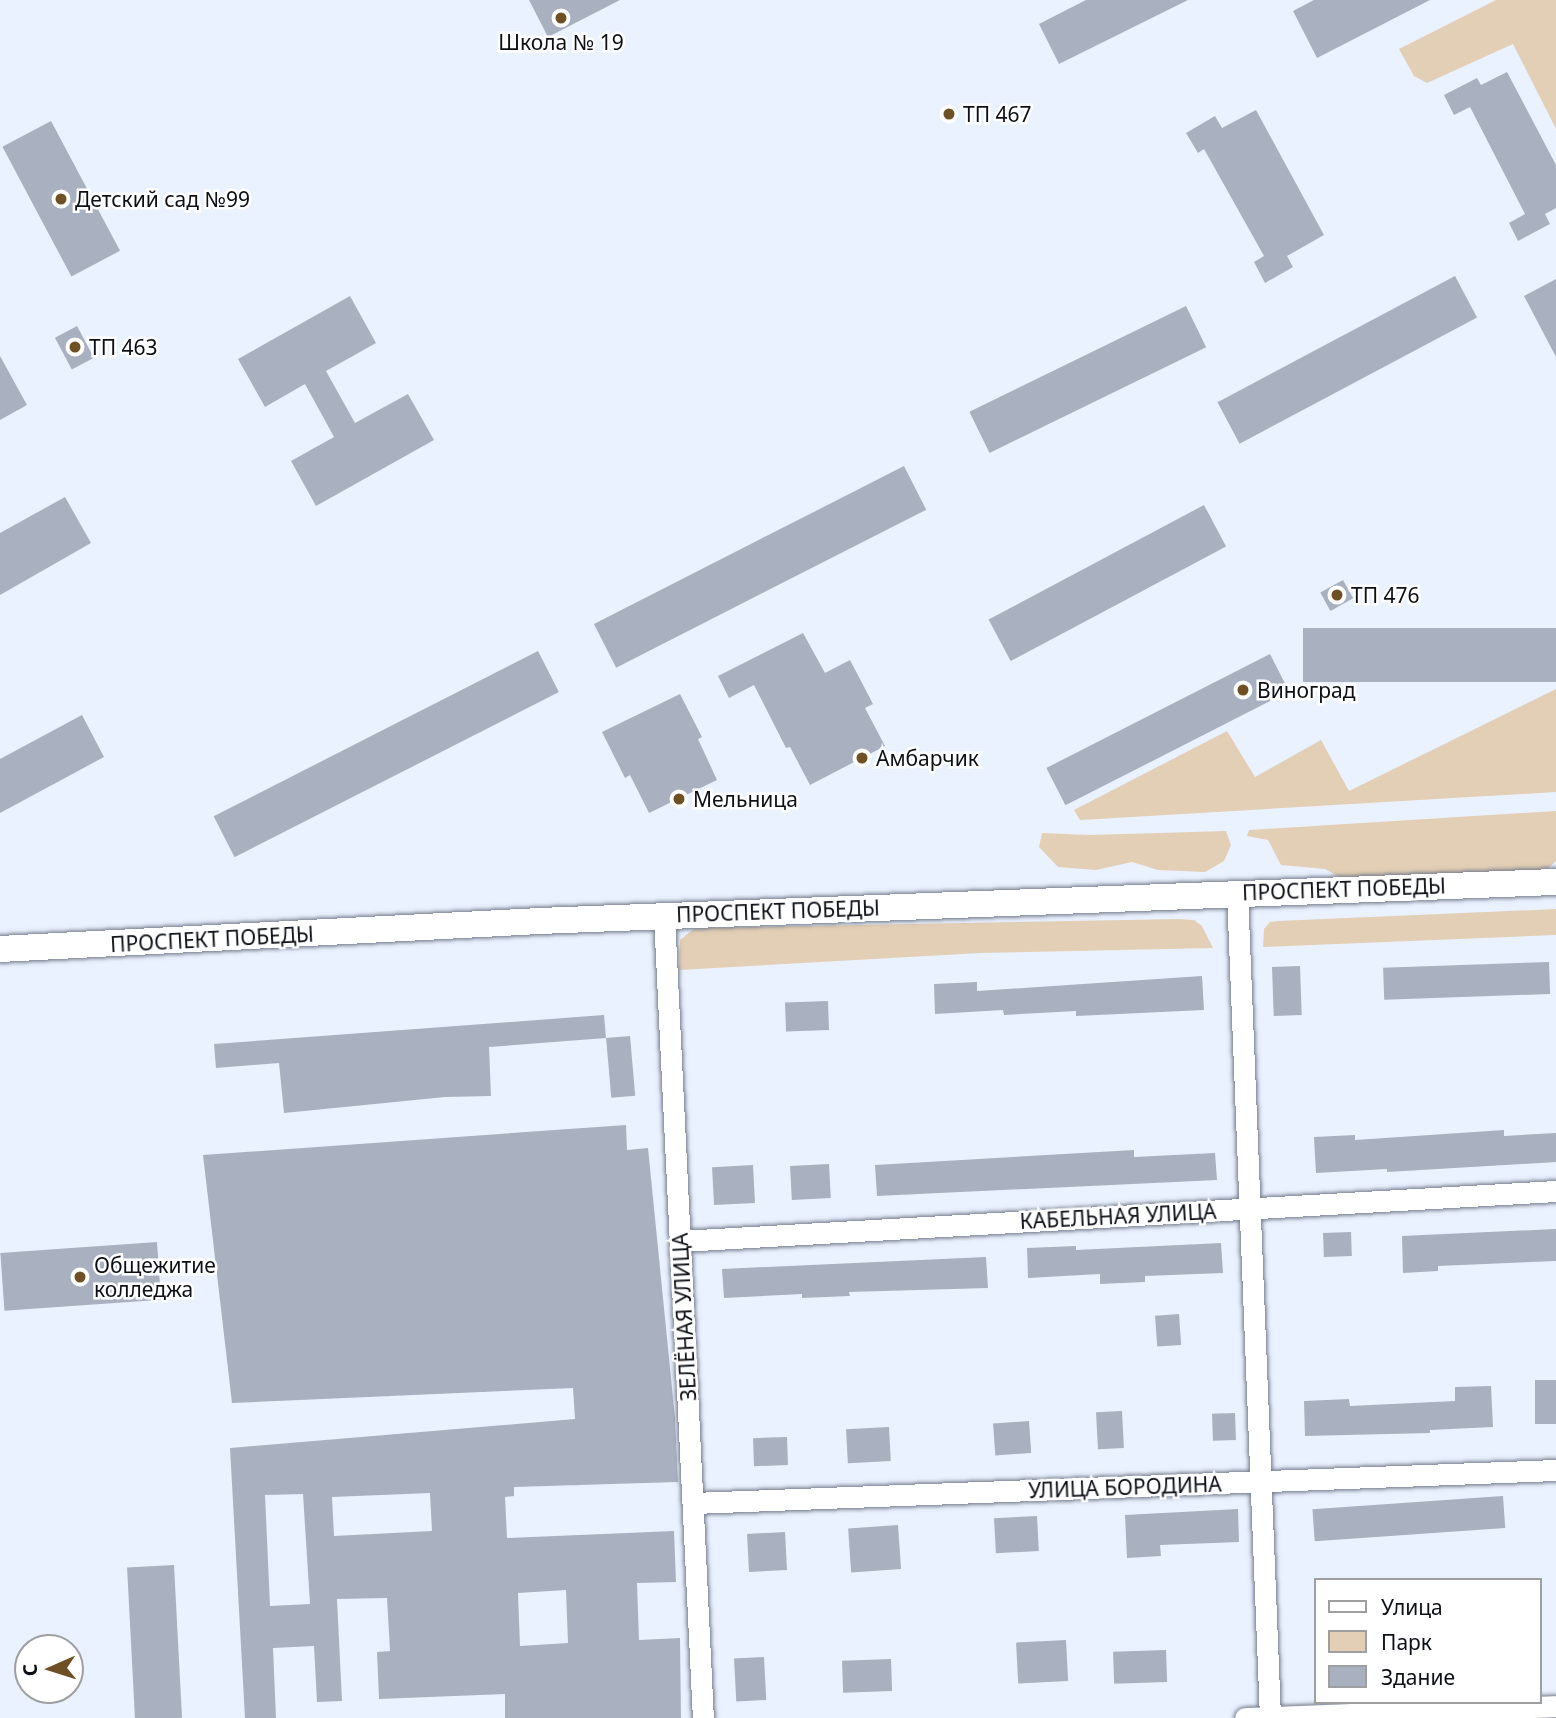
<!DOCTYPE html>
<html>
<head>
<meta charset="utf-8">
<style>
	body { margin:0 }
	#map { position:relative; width:1556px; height:1718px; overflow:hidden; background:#eaf1ff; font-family:"Noto Sans",sans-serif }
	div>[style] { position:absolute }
	.green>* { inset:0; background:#e3cfb5 }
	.building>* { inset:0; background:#a9b1c1; transform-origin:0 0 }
	.roads { filter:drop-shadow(0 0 2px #737b8a) drop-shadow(0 0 2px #737b8a) }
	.minor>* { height:21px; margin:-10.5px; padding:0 10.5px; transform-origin:10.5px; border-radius:10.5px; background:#fff }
	.tertiary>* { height:26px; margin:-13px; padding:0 13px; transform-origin:13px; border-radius:13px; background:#fff }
	.dots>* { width:19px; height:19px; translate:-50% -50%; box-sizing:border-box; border:4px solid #fff; border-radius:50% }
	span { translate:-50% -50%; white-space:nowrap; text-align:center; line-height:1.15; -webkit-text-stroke:5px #fff; paint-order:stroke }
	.poi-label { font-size:21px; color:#0c0f15 }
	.left { translate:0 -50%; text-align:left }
	.street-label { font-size:21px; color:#0c0f15 }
	.legend { position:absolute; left:1314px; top:1578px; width:228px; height:126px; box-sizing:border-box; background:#fff; border:2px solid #9e9fa1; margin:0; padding:9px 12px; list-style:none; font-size:21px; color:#0c0f15 }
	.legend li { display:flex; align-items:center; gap:14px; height:35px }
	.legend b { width:35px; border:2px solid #9e9fa1 }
	.north { position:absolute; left:14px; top:1634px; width:70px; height:70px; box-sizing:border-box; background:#fff; border:2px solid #9e9fa1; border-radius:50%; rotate:267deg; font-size:19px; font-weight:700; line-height:28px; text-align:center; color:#0c0f15 }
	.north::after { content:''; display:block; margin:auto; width:24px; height:32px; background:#6e5024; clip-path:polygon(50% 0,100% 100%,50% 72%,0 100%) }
</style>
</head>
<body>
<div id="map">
	<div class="green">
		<div style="clip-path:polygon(1496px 0,1556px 0,1556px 129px,1513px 44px,1427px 83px,1414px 76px,1399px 49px)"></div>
		<div style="clip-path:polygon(1556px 689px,1556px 792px,1080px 820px,1074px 810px,1227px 731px,1255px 777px,1321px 740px,1349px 791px)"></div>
		<div style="clip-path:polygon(1556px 811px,1556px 861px,1543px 873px,1343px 879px,1325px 869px,1281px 865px,1268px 840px,1247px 836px,1249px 830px)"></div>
		<div style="clip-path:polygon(1226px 831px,1231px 845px,1224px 861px,1205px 872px,1158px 870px,1132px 862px,1096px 870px,1058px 867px,1039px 847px,1042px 833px,1090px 835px)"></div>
		<div style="clip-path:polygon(1556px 909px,1556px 935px,1263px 947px,1264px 929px,1270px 922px,1278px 921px)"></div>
		<div style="clip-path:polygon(1178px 919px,1194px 920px,1202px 926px,1213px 948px,980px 953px,679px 970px,680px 940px,695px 928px)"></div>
	</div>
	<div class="building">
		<div style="clip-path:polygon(529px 0,620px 0,548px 37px)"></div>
		<div style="clip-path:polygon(1086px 0,1188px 0,1059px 64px,1039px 24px)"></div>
		<div style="clip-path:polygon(1314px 0,1430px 0,1317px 58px,1293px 11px)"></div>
		<div style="clip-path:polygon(1507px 72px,1556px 165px,1556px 208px,1545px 214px,1550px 224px,1518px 241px,1509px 223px,1525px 214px,1470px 107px,1454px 115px,1444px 95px,1477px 78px,1481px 85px)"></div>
		<div style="clip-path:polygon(1256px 110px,1324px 235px,1287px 256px,1293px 267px,1265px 283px,1254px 262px,1264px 256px,1204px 149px,1198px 153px,1186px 133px,1215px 116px,1222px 128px)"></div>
		<div style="left:51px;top:121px;width:147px;height:55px;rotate:62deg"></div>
		<div style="left:1455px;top:276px;width:47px;height:269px;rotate:62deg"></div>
		<div style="clip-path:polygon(1556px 279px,1556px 357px,1524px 296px)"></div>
		<div style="clip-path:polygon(350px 296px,376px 343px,326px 371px,355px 423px,408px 394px,434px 440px,316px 506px,291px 461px,334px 437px,305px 384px,265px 407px,238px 359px)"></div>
		<div style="left:1186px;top:306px;width:46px;height:241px;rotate:64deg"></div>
		<div style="left:77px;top:326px;width:36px;height:25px;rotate:62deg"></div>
		<div style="clip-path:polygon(0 356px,27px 405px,0 420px)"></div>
		<div style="left:904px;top:466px;width:49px;height:348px;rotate:63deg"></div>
		<div style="clip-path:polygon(65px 497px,91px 543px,0 595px,0 533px)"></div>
		<div style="left:1204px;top:505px;width:47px;height:244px;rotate:62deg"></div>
		<div style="left:1343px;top:580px;width:21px;height:26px;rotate:61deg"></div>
		<div style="left:1556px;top:628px;width:54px;height:253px;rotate:90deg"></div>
		<div style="clip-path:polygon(803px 633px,825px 673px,850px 660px,873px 704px,865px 708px,885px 746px,810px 785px,790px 747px,786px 748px,754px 685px,729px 698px,718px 676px)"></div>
		<div style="left:538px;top:651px;width:46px;height:364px;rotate:63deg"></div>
		<div style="left:1270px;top:654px;width:42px;height:251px;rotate:63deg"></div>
		<div style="clip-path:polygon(680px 694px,702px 737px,698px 739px,717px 780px,649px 813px,630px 775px,625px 778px,602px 732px)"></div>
		<div style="clip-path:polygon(82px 715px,104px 757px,0 813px,0 759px)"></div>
		<div style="left:1549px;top:962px;width:32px;height:166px;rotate:88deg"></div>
		<div style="left:1300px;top:966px;width:49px;height:28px;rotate:88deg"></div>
		<div style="clip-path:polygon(1202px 976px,1204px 1010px,1076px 1016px,1076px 1011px,1004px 1015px,1003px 1010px,935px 1014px,934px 984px,977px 982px,977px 991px)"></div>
		<div style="left:828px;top:1001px;width:29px;height:43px;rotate:88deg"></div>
		<div style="clip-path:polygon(604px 1015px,606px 1038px,489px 1047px,491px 1096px,445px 1097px,284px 1113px,279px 1063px,216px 1068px,214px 1044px)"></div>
		<div style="left:630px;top:1036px;width:60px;height:24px;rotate:85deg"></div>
		<div style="clip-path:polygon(evenodd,626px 1125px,627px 1150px,648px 1148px,675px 1418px,678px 1482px,514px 1487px,514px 1496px,505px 1497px,507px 1538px,674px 1531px,676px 1582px,637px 1583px,639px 1640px,680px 1638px,681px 1718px,505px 1718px,505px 1694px,379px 1699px,377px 1652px,390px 1651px,387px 1598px,337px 1599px,342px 1701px,317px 1702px,314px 1646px,273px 1648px,276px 1718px,245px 1718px,230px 1448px,575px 1419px,573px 1388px,232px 1403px,203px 1155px,626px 1125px,430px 1493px,432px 1531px,334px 1536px,332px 1497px,430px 1493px,626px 1125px,303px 1494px,310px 1604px,270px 1606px,265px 1495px,303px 1494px,626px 1125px,566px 1590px,568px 1643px,520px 1646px,518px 1593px,566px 1590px)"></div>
		<div style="clip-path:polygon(1504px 1130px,1504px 1136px,1556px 1133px,1556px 1162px,1387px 1172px,1387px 1169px,1316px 1173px,1314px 1137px,1355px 1135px,1355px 1140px)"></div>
		<div style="clip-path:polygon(1134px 1150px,1134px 1157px,1215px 1153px,1217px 1180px,877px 1196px,875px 1165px)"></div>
		<div style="left:829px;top:1164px;width:34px;height:39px;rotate:87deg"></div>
		<div style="left:753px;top:1165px;width:38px;height:41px;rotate:87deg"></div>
		<div style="clip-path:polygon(1556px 1229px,1556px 1261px,1438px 1266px,1438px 1271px,1403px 1273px,1402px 1236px)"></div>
		<div style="left:1351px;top:1232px;width:24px;height:28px;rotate:88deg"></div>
		<div style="left:157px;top:1242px;width:58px;height:157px;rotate:86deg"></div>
		<div style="clip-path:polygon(1221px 1243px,1223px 1273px,1145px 1276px,1145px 1282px,1100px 1284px,1100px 1274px,1028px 1278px,1027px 1248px,1076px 1246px,1076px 1250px)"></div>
		<div style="clip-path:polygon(986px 1257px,988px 1288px,849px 1292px,850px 1296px,802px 1298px,802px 1294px,724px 1298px,722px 1269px)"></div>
		<div style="left:1179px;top:1314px;width:31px;height:24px;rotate:86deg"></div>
		<div style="left:1556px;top:1380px;width:44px;height:21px;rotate:90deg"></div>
		<div style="clip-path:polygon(1491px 1386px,1493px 1427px,1430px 1430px,1430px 1433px,1305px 1436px,1304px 1401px,1349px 1399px,1350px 1406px,1455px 1401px,1455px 1387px)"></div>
		<div style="left:1122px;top:1411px;width:37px;height:26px;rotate:87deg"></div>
		<div style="left:1235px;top:1413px;width:27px;height:23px;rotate:88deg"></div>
		<div style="left:1029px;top:1421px;width:32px;height:36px;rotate:86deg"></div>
		<div style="left:889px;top:1427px;width:34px;height:43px;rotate:87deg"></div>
		<div style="left:787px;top:1437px;width:28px;height:34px;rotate:88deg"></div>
		<div style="left:1503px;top:1496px;width:32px;height:191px;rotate:86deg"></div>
		<div style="clip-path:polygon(1238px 1509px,1239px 1542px,1160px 1545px,1161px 1556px,1127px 1558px,1125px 1515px)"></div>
		<div style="left:1037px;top:1516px;width:35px;height:43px;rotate:87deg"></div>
		<div style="left:898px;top:1525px;width:44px;height:50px;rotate:86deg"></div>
		<div style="left:785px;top:1532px;width:38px;height:38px;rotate:87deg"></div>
		<div style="left:174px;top:1565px;width:153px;height:47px;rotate:87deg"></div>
		<div style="left:1066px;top:1640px;width:41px;height:50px;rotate:87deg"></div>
		<div style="left:1166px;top:1650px;width:32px;height:53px;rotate:88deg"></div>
		<div style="left:764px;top:1657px;width:43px;height:30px;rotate:87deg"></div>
		<div style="left:891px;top:1659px;width:32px;height:49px;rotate:88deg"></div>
	</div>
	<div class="roads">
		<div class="minor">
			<div style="left:1237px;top:892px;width:827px;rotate:87.71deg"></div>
			<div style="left:664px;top:916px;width:803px;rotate:87.22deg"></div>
			<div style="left:681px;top:1241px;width:876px;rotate:-3.27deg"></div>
			<div style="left:693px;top:1503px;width:864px;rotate:-2.19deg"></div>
			<div style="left:1245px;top:1718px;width:311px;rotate:-2.2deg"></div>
		</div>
		<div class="tertiary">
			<div style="left:0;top:949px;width:540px;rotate:-2.97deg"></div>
			<div style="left:539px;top:921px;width:1018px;rotate:-2.2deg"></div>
		</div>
	</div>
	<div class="dots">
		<div style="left:561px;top:18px;background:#6e5024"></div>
		<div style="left:949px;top:114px;background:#6e5024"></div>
		<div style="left:61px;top:199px;background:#6e5024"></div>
		<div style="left:75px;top:347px;background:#6e5024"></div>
		<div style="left:1337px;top:595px;background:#6e5024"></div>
		<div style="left:1243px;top:690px;background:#6e5024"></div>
		<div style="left:862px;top:758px;background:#6e5024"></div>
		<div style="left:679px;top:799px;background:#6e5024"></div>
		<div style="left:80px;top:1277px;background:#6e5024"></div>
	</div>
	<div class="poi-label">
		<span style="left:561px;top:42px">Школа № 19</span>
		<span class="left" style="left:963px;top:114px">ТП 467</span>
		<span class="left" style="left:75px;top:199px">Детский сад №99</span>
		<span class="left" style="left:89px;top:347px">ТП 463</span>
		<span class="left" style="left:1351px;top:595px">ТП 476</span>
		<span class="left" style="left:1257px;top:690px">Виноград</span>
		<span class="left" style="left:876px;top:758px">Амбарчик</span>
		<span class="left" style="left:693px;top:799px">Мельница</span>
		<span class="left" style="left:94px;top:1277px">Общежитие<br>колледжа</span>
	</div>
	<div class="street-label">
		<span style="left:1344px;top:889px;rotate:-2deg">ПРОСПЕКТ ПОБЕДЫ</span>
		<span style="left:778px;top:911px;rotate:-2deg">ПРОСПЕКТ ПОБЕДЫ</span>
		<span style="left:212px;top:939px;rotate:-3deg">ПРОСПЕКТ ПОБЕДЫ</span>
		<span style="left:1118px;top:1216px;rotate:-3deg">КАБЕЛЬНАЯ УЛИЦА</span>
		<span style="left:684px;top:1317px;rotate:-93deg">ЗЕЛЁНАЯ УЛИЦА</span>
		<span style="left:1125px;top:1487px;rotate:-2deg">УЛИЦА БОРОДИНА</span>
	</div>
	<ul class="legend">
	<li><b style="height:9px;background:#fff"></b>Улица</li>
	<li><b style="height:19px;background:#e3cfb5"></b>Парк</li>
	<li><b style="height:19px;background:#a9b1c1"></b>Здание</li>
	</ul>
	<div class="north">С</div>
</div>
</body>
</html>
